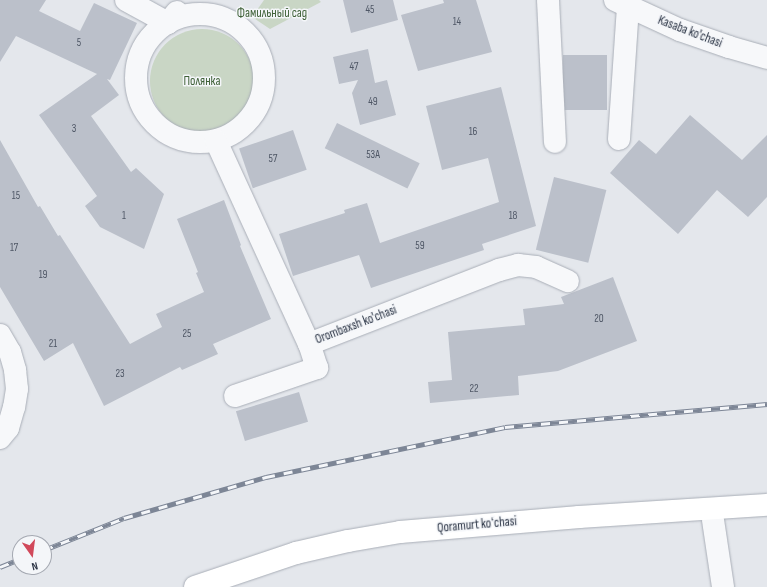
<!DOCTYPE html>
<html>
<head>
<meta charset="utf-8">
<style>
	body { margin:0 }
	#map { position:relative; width:767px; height:587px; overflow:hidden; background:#e4e7ec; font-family:"Sofia Sans Condensed",sans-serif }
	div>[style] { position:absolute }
	.green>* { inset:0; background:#c9d6c5 }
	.round { border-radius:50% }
	.building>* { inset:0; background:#bbc0ca; transform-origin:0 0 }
	.roads { filter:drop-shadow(0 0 1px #a9aeb7) drop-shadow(0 0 1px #a9aeb7) }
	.minor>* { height:22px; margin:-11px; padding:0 11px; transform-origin:11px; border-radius:11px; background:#f7f8fa }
	.minor>.ring { margin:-11px; padding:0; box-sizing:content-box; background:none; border:22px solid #f7f8fa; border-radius:50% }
	.major>* { height:22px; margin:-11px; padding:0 11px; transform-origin:11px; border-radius:11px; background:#fff }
	.rail>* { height:4.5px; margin-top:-2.25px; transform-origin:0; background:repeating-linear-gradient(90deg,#f4f6f9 0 9px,#7d8696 0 18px); box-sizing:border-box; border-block:1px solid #7d8696 }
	span { translate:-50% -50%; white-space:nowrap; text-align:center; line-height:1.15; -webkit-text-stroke:3px #f4f6f9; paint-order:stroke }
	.number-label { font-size:11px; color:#4f5766 }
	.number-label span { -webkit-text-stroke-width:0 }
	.park-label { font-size:13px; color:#3f6138 }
	.street-label { font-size:13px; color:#2b3445 }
	.north { position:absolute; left:12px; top:535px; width:40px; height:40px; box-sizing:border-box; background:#f4f6f9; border:1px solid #a4a8b1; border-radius:50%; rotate:166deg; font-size:11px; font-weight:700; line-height:16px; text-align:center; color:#2b3445 }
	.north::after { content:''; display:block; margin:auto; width:14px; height:18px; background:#d1495b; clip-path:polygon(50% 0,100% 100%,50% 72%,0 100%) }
</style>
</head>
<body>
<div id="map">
	<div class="green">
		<div style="clip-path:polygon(264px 0,319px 0,321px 2px,270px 29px,252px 17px)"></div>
		<div class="round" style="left:150px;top:29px;width:104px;height:104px"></div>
	</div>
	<div class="building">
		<div style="clip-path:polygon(0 0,46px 0,39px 11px,80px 31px,94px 3px,137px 23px,110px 80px,107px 79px,119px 95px,91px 116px,131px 172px,136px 168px,164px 194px,144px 249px,100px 227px,85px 206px,97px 196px,39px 115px,97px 74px,16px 36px,0 62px)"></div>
		<div style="clip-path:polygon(343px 0,393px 0,398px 20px,351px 33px)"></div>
		<div style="clip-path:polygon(443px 0,476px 0,492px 52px,418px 71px,401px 15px,444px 3px)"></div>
		<div style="clip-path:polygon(368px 49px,375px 83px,387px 80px,396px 115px,360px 125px,352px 93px,358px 80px,339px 84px,333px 57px)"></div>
		<div style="left:563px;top:55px;width:44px;height:55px"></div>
		<div style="clip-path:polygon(501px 87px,536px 226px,482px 244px,484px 250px,371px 288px,359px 255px,293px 276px,279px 234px,345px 213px,344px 210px,367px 203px,380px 243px,499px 202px,488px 158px,442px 170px,426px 106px)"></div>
		<div style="clip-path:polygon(690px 115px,742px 160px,767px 135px,767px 197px,748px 217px,717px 190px,678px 234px,610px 173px,639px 140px,656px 154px)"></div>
		<div style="left:337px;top:123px;width:92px;height:28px;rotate:26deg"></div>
		<div style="left:293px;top:130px;width:42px;height:57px;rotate:71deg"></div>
		<div style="clip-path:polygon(0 140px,38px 207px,40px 206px,58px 236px,60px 235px,130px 344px,162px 327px,156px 314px,204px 292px,196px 273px,198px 272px,177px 219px,224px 200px,241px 245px,240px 246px,271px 319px,213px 344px,218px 354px,182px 370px,180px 367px,104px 406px,73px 343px,44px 361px,0 287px)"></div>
		<div style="left:554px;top:177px;width:54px;height:75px;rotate:14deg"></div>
		<div style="clip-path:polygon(613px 277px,637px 341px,558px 371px,518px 376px,519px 395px,430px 403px,428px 382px,452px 380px,448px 332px,525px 325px,523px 309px,564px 304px,561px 297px)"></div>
		<div style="left:299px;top:392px;width:31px;height:66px;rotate:73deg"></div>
	</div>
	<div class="roads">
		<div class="minor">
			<div style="left:126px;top:0;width:48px;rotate:28.7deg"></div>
			<div style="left:168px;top:23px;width:14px;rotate:-51deg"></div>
			<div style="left:548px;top:0;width:142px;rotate:87.2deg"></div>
			<div style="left:615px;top:0;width:72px;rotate:24.8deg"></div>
			<div style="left:680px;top:30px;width:52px;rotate:19.1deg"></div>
			<div style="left:729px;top:47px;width:40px;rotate:16deg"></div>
			<div class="ring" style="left:136px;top:14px;width:106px;height:106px"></div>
			<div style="left:619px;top:139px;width:132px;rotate:-86.1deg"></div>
			<div style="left:216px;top:141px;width:223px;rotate:65.4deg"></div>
			<div style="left:309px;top:344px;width:204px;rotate:-21.3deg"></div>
			<div style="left:499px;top:270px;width:20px;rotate:-15deg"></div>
			<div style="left:518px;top:265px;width:18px;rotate:6deg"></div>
			<div style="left:536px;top:267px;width:35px;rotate:24deg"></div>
			<div style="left:0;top:335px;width:20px;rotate:60deg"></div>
			<div style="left:10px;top:352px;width:19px;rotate:74deg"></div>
			<div style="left:15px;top:370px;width:19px;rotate:84deg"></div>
			<div style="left:17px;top:389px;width:18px;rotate:99deg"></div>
			<div style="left:14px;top:407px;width:22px;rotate:106deg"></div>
			<div style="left:8px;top:428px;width:13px;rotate:129deg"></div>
			<div style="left:235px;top:396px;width:87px;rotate:-18.9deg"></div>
			<div style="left:317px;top:368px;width:25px;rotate:-108deg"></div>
			<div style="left:713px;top:520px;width:68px;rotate:81.5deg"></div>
		</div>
		<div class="major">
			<div style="left:195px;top:587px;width:107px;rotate:-18.6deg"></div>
			<div style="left:296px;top:553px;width:53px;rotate:-13deg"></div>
			<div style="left:348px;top:541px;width:53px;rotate:-9.8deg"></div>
			<div style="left:400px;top:532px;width:180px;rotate:-4.8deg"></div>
			<div style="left:579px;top:517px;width:188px;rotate:-3.7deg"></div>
		</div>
	</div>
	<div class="rail">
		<div style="left:44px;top:550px;width:86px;rotate:-21.8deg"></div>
		<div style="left:124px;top:518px;width:148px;rotate:-16.1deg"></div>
		<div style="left:266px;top:477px;width:244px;rotate:-11.8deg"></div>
		<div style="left:505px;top:427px;width:263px;rotate:-5deg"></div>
		<div style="left:0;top:567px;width:22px;rotate:-22deg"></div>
	</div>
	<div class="number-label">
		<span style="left:370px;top:10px">45</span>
		<span style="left:457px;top:22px">14</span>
		<span style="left:79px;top:43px">5</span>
		<span style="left:354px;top:67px">47</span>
		<span style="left:373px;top:102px">49</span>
		<span style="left:74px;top:129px">3</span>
		<span style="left:473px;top:132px">16</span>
		<span style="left:373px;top:155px">53А</span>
		<span style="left:273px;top:159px">57</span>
		<span style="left:16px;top:196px">15</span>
		<span style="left:124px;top:216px">1</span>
		<span style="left:513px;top:216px">18</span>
		<span style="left:420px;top:246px">59</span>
		<span style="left:14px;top:248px">17</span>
		<span style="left:43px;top:275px">19</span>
		<span style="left:599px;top:319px">20</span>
		<span style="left:187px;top:334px">25</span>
		<span style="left:53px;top:344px">21</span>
		<span style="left:120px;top:374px">23</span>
		<span style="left:474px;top:389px">22</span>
	</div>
	<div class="park-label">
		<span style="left:272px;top:13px">Фамильный сад</span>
		<span style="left:202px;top:81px">Полянка</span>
	</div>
	<div class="street-label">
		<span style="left:690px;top:32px;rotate:21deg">Kasaba ko'chasi</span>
		<span style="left:356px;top:325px;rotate:-21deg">Orombaxsh ko'chasi</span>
		<span style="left:477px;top:525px;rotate:-5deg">Qoramurt koʻchasi</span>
	</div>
	<div class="north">N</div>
</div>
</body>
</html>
